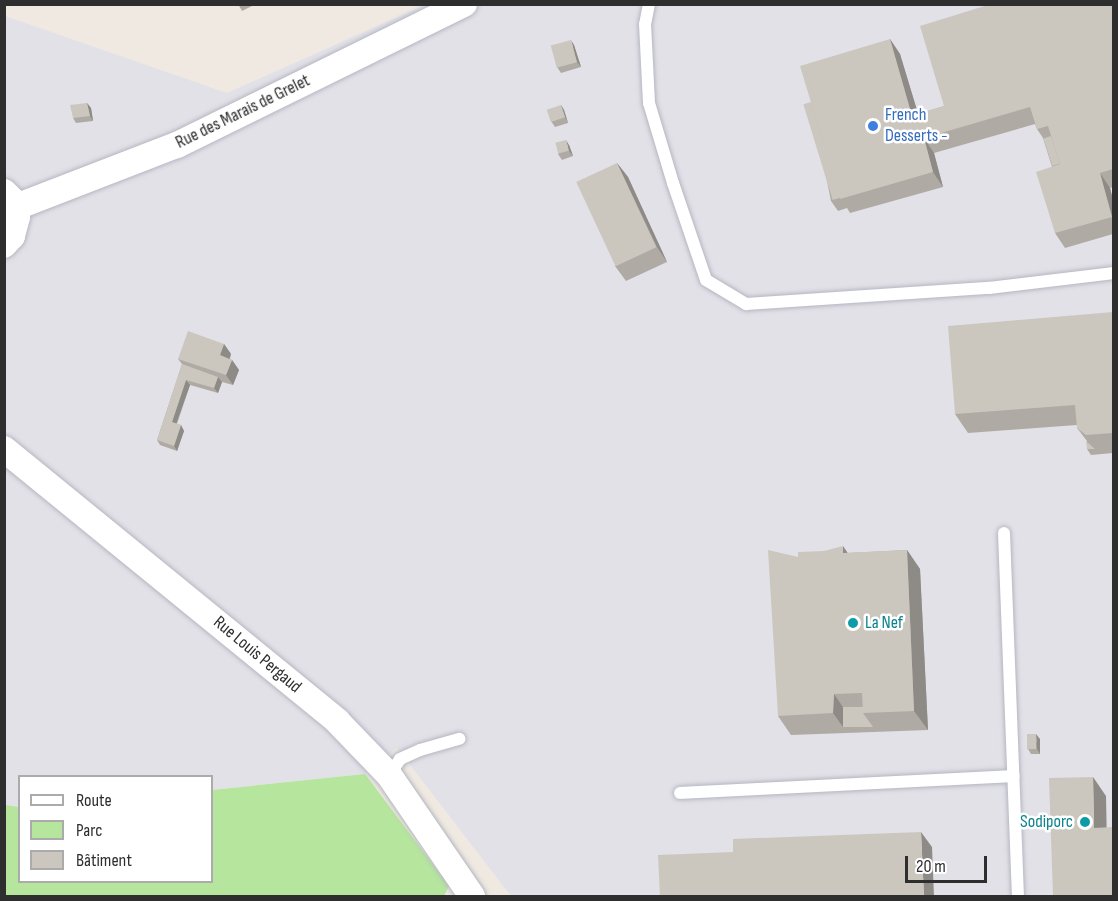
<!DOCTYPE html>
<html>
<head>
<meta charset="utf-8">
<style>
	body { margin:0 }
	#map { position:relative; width:1118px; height:901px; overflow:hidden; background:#efe9e1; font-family:"Sofia Sans Condensed",sans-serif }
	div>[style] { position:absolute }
	.industrial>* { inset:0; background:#e3e1e8 }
	.green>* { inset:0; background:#b6e59e }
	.roads { filter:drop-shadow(0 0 2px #b4b7c1) drop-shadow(0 0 2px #b4b7c1) }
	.lane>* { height:12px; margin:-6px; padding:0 6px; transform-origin:6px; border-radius:6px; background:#fff }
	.street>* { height:26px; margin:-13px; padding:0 13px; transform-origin:13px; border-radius:13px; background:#fff }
	.wall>* { inset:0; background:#afaba4 }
	.shaded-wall>* { inset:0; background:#8e8b86 }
	.building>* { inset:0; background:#cbc7bf; transform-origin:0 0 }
	.dots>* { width:16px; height:16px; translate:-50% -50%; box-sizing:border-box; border:3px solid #fff; border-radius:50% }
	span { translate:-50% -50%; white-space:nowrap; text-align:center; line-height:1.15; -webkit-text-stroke:5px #fff; paint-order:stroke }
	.street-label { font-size:18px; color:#2e2e2e }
	.shop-label { font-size:18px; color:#366cbe }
	.left { translate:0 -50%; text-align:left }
	.culture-label { font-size:18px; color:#0d838f }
	.right { translate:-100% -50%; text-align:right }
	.frame { position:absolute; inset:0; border:6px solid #2e2e2e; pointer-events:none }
	.legend { position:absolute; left:18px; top:775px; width:195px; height:108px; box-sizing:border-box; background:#fff; border:2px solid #ababab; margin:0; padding:8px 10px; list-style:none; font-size:18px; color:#2e2e2e }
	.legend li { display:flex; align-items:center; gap:12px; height:30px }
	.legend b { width:30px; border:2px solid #ababab }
	.scale { position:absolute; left:905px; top:856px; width:82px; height:27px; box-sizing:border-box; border:3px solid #2e2e2e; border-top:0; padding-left:8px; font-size:18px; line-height:21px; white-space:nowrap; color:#2e2e2e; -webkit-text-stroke:4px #fff; paint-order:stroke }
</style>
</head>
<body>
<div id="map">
	<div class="industrial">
		<div style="clip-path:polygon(424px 5px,1113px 5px,1113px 896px,511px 896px,397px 748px,365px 774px,212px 790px,212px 776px,20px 776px,19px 807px,5px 805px,5px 16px,227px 93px)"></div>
	</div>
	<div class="green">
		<div style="clip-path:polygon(365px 774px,449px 886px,444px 896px,5px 896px,5px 805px,19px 807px,20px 882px,212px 882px,212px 790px)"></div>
	</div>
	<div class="roads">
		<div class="lane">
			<div style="left:649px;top:4px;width:20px;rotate:101deg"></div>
			<div style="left:645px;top:24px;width:79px;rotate:87.1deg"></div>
			<div style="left:649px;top:103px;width:84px;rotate:73.3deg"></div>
			<div style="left:673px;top:183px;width:102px;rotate:71.2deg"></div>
			<div style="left:706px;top:280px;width:47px;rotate:31deg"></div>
			<div style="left:746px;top:304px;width:244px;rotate:-3.8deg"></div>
			<div style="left:989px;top:288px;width:126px;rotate:-6.8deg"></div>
			<div style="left:1004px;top:533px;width:363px;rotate:87.8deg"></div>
			<div style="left:389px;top:775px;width:19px;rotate:-55deg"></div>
			<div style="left:400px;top:759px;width:22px;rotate:-24deg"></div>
			<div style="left:420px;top:750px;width:41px;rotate:-15.8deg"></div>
			<div style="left:680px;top:793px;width:334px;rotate:-2.9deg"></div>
		</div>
		<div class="street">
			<div style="left:4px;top:192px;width:11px;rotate:45deg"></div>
			<div style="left:12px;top:200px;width:18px;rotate:74deg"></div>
			<div style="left:17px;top:217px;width:20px;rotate:105deg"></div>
			<div style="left:12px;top:236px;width:12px;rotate:132deg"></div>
			<div style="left:16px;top:207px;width:173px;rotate:-21.1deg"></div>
			<div style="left:177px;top:145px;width:320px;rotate:-26.2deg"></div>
			<div style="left:4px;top:449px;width:430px;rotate:39.2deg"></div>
			<div style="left:337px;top:721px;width:75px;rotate:46.1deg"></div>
			<div style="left:389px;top:775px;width:147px;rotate:55.6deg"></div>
		</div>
	</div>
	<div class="wall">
		<div style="clip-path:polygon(238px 4px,256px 4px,242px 11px)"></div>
		<div style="clip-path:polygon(1113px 4px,1113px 187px,1110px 188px,1113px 200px,1113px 234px,1065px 248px,1055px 233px,1052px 167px,1043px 138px,1037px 129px,1035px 124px,934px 153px,943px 187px,850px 213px,847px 208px,838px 211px,831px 201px,811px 102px,890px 39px,900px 54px,918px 114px,944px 106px)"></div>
		<div style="clip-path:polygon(574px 45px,581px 67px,561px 73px,557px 67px)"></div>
		<div style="clip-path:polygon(87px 103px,91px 108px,93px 121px,76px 123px,73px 118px)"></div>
		<div style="clip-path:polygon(561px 105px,564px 110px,568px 123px,555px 127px,551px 121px)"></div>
		<div style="clip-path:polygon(569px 145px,573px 156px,562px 160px,558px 154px)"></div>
		<div style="clip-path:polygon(617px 163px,628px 177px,667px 262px,626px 281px,615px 266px)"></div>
		<div style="clip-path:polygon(1113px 312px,1113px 453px,1091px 455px,1087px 449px,1087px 441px,1077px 428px,1077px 425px,968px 433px,955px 414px)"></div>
		<div style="clip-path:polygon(224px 344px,231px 354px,230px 359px,232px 360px,239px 370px,233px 385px,222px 382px,218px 393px,190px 385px,177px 424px,181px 425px,184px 431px,177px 451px,160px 445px,157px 440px,182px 364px,178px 359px)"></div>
		<div style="clip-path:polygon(907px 550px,920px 569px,928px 730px,791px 735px,778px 716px,848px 553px)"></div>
		<div style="clip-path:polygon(1040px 739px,1040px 754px,1031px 754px,1028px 749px)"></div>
	</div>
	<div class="shaded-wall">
		<div style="clip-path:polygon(890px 39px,900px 54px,923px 130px,912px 116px)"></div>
		<div style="clip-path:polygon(571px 40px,574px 45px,581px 67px,577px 62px)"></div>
		<div style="clip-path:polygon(87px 103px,91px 108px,93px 121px,90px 116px)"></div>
		<div style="clip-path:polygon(561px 105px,564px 110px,568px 123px,565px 117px)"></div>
		<div style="clip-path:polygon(924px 138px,934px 153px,943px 187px,933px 172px)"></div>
		<div style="clip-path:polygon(566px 140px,569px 145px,573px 156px,569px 151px)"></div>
		<div style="clip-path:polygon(617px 163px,628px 177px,667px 262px,657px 247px)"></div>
		<div style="clip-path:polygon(1100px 173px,1110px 188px,1113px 200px,1113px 219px,1112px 217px)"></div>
		<div style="clip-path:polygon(224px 344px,231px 354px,227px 365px,220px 355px)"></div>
		<div style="clip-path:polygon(232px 360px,239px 370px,233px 385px,226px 375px)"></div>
		<div style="clip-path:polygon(218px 377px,222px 382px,218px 393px,214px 388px)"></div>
		<div style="clip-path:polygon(186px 380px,190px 385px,175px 427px,172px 422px)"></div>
		<div style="clip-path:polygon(181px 425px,184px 431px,177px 451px,174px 446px)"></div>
		<div style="clip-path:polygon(843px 546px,856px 565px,843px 553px)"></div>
		<div style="clip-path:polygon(907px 550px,920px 569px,928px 730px,914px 711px)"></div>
		<div style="clip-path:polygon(834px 694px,847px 713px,843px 727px,833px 713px)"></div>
		<div style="clip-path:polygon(1036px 734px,1040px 739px,1040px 754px,1037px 749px)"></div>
		<div style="clip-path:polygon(1093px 777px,1106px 796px,1107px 847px,1094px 828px)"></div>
		<div style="clip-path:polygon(921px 832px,932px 847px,934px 897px,924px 897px)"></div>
	</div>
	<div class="building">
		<div style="clip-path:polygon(991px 4px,1113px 4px,1113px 169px,1100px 173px,1112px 217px,1055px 233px,1036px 172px,1060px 164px,1048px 126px,1037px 129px,1030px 107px,924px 138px,933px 172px,840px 199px,800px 66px,890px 39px,912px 116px,944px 106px,920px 26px)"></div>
		<div style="left:571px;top:40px;width:23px;height:21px;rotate:75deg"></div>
		<div style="left:811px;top:102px;width:100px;height:8px;rotate:73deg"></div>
		<div style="clip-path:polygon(87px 103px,90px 116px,73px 118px,70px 105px)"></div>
		<div style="left:561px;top:105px;width:13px;height:15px;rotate:72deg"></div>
		<div style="left:1051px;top:136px;width:29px;height:8px;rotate:72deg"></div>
		<div style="left:566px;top:140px;width:11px;height:11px;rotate:75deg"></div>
		<div style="left:617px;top:163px;width:93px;height:45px;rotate:65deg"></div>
		<div style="clip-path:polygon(1113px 312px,1113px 433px,1086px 435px,1077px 428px,1075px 405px,955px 414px,948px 326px)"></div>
		<div style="clip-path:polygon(188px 331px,224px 344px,220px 355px,232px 360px,226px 375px,178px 359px)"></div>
		<div style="clip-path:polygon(182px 364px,218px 377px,214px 388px,186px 380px,172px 422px,181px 425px,174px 446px,157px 440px)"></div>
		<div style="clip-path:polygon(1086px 441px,1095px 449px,1087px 449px)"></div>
		<div style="clip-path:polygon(843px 546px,843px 553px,907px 550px,914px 711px,863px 713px,862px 693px,834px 694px,833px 713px,778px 716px,768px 550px,798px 557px,798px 552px,824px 551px)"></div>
		<div style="clip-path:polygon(843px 707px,863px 707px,863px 713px,873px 727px,843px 727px)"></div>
		<div style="left:1027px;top:734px;width:9px;height:15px"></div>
		<div style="clip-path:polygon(1093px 777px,1094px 828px,1113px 827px,1113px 897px,1053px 897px,1049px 778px)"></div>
		<div style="clip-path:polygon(921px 832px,924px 897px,660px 897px,658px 855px,733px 852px,733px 839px)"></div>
	</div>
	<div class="dots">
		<div style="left:873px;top:126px;background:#3f7fe0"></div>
		<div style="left:853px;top:623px;background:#0f9aa8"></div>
		<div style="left:1085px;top:822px;background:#0f9aa8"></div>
	</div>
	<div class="street-label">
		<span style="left:243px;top:112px;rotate:-26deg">Rue des Marais de Grelet</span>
		<span style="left:257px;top:655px;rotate:40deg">Rue Louis Pergaud</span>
	</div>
	<div class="shop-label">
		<span class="left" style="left:885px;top:126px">French<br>Desserts -</span>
	</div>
	<div class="culture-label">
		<span class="left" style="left:865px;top:623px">La Nef</span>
		<span class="right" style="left:1073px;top:822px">Sodiporc</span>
	</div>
	<div class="frame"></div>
	<ul class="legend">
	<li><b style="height:8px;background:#fff"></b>Route</li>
	<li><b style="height:16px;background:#b6e59e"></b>Parc</li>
	<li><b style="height:16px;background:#cbc7bf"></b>Bâtiment</li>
	</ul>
	<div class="scale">20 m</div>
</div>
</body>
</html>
